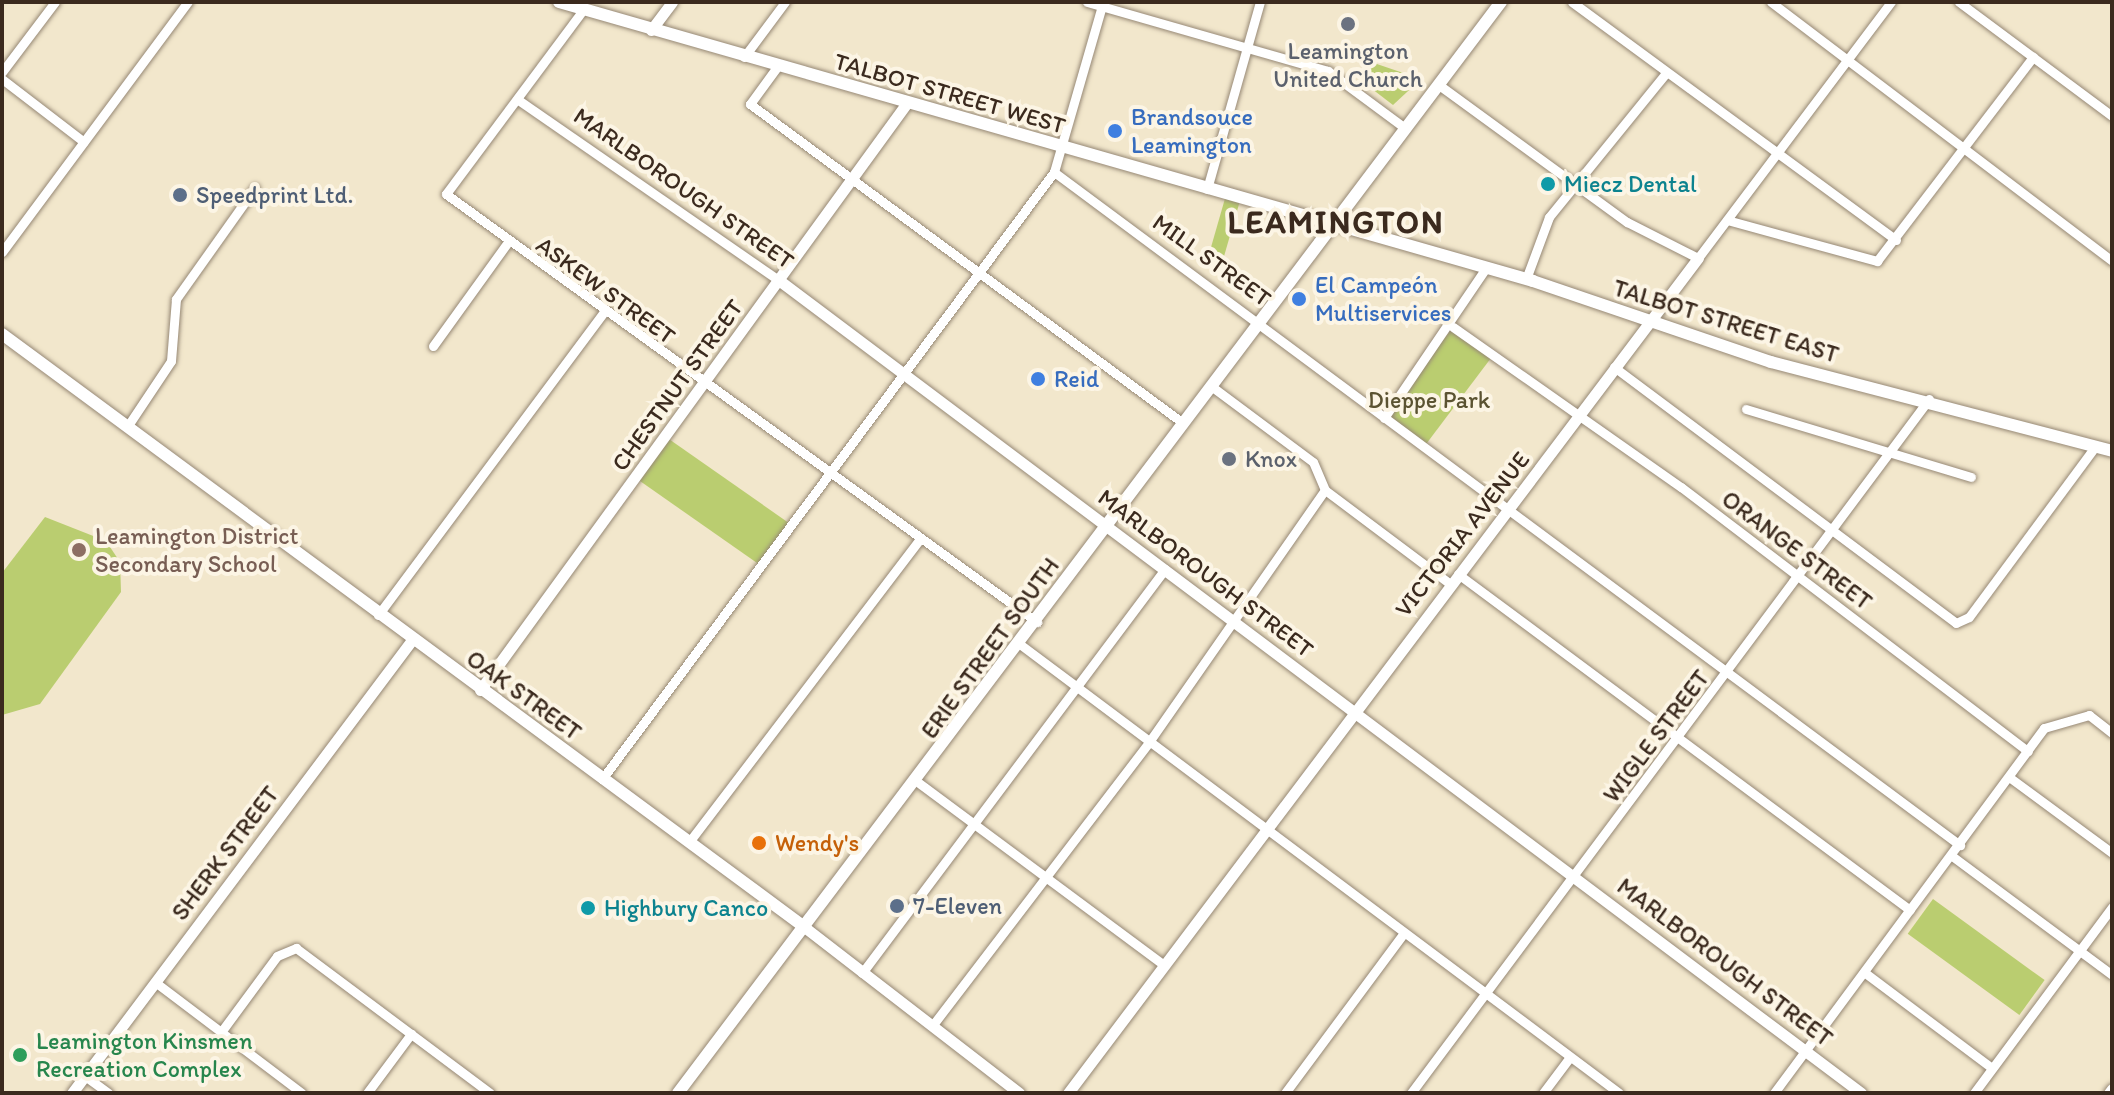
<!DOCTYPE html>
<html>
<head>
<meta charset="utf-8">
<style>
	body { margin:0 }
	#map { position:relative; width:2114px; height:1095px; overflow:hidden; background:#f2e7cc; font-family:Itim,sans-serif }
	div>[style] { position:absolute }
	.green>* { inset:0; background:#bacd70; transform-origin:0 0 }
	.roads { filter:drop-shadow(0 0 2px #968875) drop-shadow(0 0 2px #968875) }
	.minor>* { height:9px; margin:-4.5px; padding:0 4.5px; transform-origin:4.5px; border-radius:4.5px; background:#fff }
	.tertiary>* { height:11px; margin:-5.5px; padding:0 5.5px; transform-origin:5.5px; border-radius:5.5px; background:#fff }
	.secondary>* { height:12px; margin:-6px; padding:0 6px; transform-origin:6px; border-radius:6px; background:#fff }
	.dots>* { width:22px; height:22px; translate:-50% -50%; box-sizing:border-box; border:4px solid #fcf5e5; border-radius:50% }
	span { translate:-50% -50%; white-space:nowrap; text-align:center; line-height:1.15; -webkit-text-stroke:8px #fcf5e5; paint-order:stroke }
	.worship-label { font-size:24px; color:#5b616d }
	.left { translate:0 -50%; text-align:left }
	.street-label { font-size:24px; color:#3b2a1e }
	.shop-label { font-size:24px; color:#366cbe }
	.culture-label { font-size:24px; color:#0d838f }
	.service-label { font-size:24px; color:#4e5e75 }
	.park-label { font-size:24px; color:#5b5332 }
	.education-label { font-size:24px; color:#785e54 }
	.food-label { font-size:24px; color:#c56008 }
	.leisure-label { font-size:24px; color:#27864d }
	.district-label { font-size:32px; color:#3b2a1e; font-weight:700; letter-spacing:2px }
	.frame { position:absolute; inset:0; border:4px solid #3b2a1e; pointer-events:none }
</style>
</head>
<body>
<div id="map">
	<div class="green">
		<div style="clip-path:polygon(1371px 62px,1421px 79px,1393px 105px,1359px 79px)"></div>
		<div style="left:1226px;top:195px;width:15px;height:69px;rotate:16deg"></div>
		<div style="left:1453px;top:327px;width:49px;height:114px;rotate:37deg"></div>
		<div style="left:666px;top:437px;width:153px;height:51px;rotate:35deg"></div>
		<div style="clip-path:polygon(45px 517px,106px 541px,120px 562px,121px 592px,40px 704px,2px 715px,2px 573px)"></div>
		<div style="left:1933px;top:899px;width:138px;height:43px;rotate:36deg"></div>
	</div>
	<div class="roads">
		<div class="minor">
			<div style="left:1087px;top:2px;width:251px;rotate:16deg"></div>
			<div style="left:1328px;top:71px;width:96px;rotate:36.5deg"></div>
			<div style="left:1572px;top:2px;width:402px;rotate:36.3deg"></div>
			<div style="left:1771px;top:2px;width:428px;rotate:37.2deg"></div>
			<div style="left:1959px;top:2px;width:191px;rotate:36.7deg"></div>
			<div style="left:583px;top:10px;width:229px;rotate:126.7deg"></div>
			<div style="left:446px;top:194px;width:730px;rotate:35.91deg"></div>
			<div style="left:744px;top:57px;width:69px;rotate:-53.3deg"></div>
			<div style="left:777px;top:67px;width:46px;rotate:126.1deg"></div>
			<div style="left:750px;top:104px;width:538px;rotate:36.38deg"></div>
			<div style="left:2px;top:72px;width:88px;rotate:-52.9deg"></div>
			<div style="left:2px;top:79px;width:103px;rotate:37.5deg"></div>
			<div style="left:1439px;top:85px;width:233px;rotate:36.1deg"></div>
			<div style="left:1627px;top:222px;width:80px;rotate:26.9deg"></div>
			<div style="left:1698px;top:258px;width:321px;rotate:-53deg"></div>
			<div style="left:517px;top:99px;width:320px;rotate:34.7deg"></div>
			<div style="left:1054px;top:172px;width:1129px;rotate:36.61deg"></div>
			<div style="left:1207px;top:189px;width:194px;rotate:-74.2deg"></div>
			<div style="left:1727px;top:220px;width:156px;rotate:15.3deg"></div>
			<div style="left:1877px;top:261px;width:257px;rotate:-52.6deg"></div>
			<div style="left:2px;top:252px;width:312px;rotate:-53.4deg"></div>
			<div style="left:1526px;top:279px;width:66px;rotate:-69.6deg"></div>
			<div style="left:1549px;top:217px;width:186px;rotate:-50.9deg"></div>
			<div style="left:1453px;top:327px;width:279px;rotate:35.1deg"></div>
			<div style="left:1681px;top:487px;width:436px;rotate:37.3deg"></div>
			<div style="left:433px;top:346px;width:128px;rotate:-54.2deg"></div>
			<div style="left:1614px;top:367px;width:427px;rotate:36.8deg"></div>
			<div style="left:1956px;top:623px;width:14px;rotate:-25deg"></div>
			<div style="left:1969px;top:617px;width:212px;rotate:-53.5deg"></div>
			<div style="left:1746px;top:409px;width:235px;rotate:16.8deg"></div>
			<div style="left:1384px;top:418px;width:181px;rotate:-55.8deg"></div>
			<div style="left:127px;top:427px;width:79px;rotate:-56.3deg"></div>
			<div style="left:171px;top:361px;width:62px;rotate:-85.4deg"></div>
			<div style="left:176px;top:299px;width:136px;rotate:-54.6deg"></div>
			<div style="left:1325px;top:490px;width:156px;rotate:36.9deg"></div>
			<div style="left:1458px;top:574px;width:563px;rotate:36.63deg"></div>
			<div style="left:378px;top:615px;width:377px;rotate:-53.3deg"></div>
			<div style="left:1021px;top:645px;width:747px;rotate:36.84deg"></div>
			<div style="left:2009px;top:777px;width:128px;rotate:36.4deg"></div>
			<div style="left:602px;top:779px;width:757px;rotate:-53.33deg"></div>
			<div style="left:1054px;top:172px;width:177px;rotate:-73.9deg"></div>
			<div style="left:919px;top:783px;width:305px;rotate:36.6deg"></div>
			<div style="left:689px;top:842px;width:381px;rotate:-52.7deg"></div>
			<div style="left:1952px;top:856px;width:199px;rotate:36.6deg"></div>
			<div style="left:1864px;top:972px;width:160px;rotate:36.9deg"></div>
			<div style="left:862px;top:973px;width:505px;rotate:-53.13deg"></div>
			<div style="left:155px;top:982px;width:184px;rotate:37.1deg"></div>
			<div style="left:932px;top:1026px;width:357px;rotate:-52.6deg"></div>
			<div style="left:1149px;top:742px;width:307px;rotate:-55.1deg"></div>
			<div style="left:1325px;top:490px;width:30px;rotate:-113deg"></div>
			<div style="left:1313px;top:462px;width:127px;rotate:-143.3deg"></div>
			<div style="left:221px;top:1032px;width:94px;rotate:-53.6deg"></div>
			<div style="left:277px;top:956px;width:21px;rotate:-23deg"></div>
			<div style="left:296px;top:948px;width:242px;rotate:36.8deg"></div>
			<div style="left:85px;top:1076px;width:29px;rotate:36deg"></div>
			<div style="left:367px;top:1093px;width:74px;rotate:-53.3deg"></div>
			<div style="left:1285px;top:1093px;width:199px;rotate:-53.4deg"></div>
			<div style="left:1411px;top:1093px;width:866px;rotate:-53.26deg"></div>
			<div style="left:1543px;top:1093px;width:45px;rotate:-53.1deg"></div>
			<div style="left:1774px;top:1093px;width:454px;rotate:-53.5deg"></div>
			<div style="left:2044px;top:728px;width:47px;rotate:-16.1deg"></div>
			<div style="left:2089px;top:715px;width:29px;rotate:38deg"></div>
			<div style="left:1974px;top:1093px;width:232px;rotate:-53.4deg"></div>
		</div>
		<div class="tertiary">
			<div style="left:651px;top:30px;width:35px;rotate:-53deg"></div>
			<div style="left:780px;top:281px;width:1352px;rotate:36.91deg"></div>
			<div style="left:480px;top:690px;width:724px;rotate:-53.98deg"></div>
			<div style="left:803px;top:926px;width:273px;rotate:37.7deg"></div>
			<div style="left:72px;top:1093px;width:566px;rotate:-53.11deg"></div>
			<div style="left:1068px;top:1093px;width:1046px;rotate:-52.97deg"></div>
			<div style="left:2109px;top:1093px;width:5px;rotate:-53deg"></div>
		</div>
		<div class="secondary">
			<div style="left:559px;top:2px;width:1013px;rotate:15.98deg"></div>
			<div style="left:1533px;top:281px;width:251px;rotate:18.8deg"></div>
			<div style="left:1771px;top:362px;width:352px;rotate:14.6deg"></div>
			<div style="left:2px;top:334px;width:996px;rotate:36.47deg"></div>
			<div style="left:678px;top:1093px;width:1367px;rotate:-52.97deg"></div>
		</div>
	</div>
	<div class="dots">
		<div style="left:1348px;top:24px;background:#6b7280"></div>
		<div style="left:1115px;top:131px;background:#3f7fe0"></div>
		<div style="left:1548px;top:184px;background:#0f9aa8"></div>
		<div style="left:180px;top:195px;background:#5c6f8a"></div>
		<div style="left:1299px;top:299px;background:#3f7fe0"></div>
		<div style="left:1038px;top:379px;background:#3f7fe0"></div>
		<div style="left:1229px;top:459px;background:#6b7280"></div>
		<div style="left:79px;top:550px;background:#8d6e63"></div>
		<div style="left:759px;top:843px;background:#e8710a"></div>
		<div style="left:897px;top:906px;background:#5c6f8a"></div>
		<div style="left:588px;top:908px;background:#0f9aa8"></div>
		<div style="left:20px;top:1055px;background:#2e9e5b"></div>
	</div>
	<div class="worship-label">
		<span style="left:1348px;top:65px">Leamington<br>United Church</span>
		<span class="left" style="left:1245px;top:459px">Knox</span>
	</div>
	<div class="street-label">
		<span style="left:950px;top:93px;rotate:16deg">TALBOT STREET WEST</span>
		<span style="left:684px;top:188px;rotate:35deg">MARLBOROUGH STREET</span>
		<span style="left:1212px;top:260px;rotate:36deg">MILL STREET</span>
		<span style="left:606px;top:290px;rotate:36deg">ASKEW STREET</span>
		<span style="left:1726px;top:321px;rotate:17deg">TALBOT STREET EAST</span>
		<span style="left:677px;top:385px;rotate:-54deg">CHESTNUT STREET</span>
		<span style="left:1462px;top:534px;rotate:-52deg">VICTORIA AVENUE</span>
		<span style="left:1797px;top:550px;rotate:37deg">ORANGE STREET</span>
		<span style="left:1206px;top:573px;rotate:37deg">MARLBOROUGH STREET</span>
		<span style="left:990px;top:648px;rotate:-54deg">ERIE STREET SOUTH</span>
		<span style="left:524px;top:695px;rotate:36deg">OAK STREET</span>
		<span style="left:1656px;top:736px;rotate:-53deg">WIGLE STREET</span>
		<span style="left:225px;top:853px;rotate:-53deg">SHERK STREET</span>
		<span style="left:1725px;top:962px;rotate:37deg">MARLBOROUGH STREET</span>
	</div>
	<div class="shop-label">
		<span class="left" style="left:1131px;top:131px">Brandsouce<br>Leamington</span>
		<span class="left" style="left:1315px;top:299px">El Campeón<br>Multiservices</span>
		<span class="left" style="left:1054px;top:379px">Reid</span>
	</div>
	<div class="culture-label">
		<span class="left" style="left:1564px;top:184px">Miecz Dental</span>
		<span class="left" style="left:604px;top:908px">Highbury Canco</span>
	</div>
	<div class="service-label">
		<span class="left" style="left:196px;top:195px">Speedprint Ltd.</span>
		<span class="left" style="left:913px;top:906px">7-Eleven</span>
	</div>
	<div class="park-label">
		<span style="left:1429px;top:400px">Dieppe Park</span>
	</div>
	<div class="education-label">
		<span class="left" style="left:95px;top:550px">Leamington District<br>Secondary School</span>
	</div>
	<div class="food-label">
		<span class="left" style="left:775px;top:843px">Wendy's</span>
	</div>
	<div class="leisure-label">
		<span class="left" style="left:36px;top:1055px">Leamington Kinsmen<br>Recreation Complex</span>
	</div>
	<div class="district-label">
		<span style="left:1336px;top:222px">LEAMINGTON</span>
	</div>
	<div class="frame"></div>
</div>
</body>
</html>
